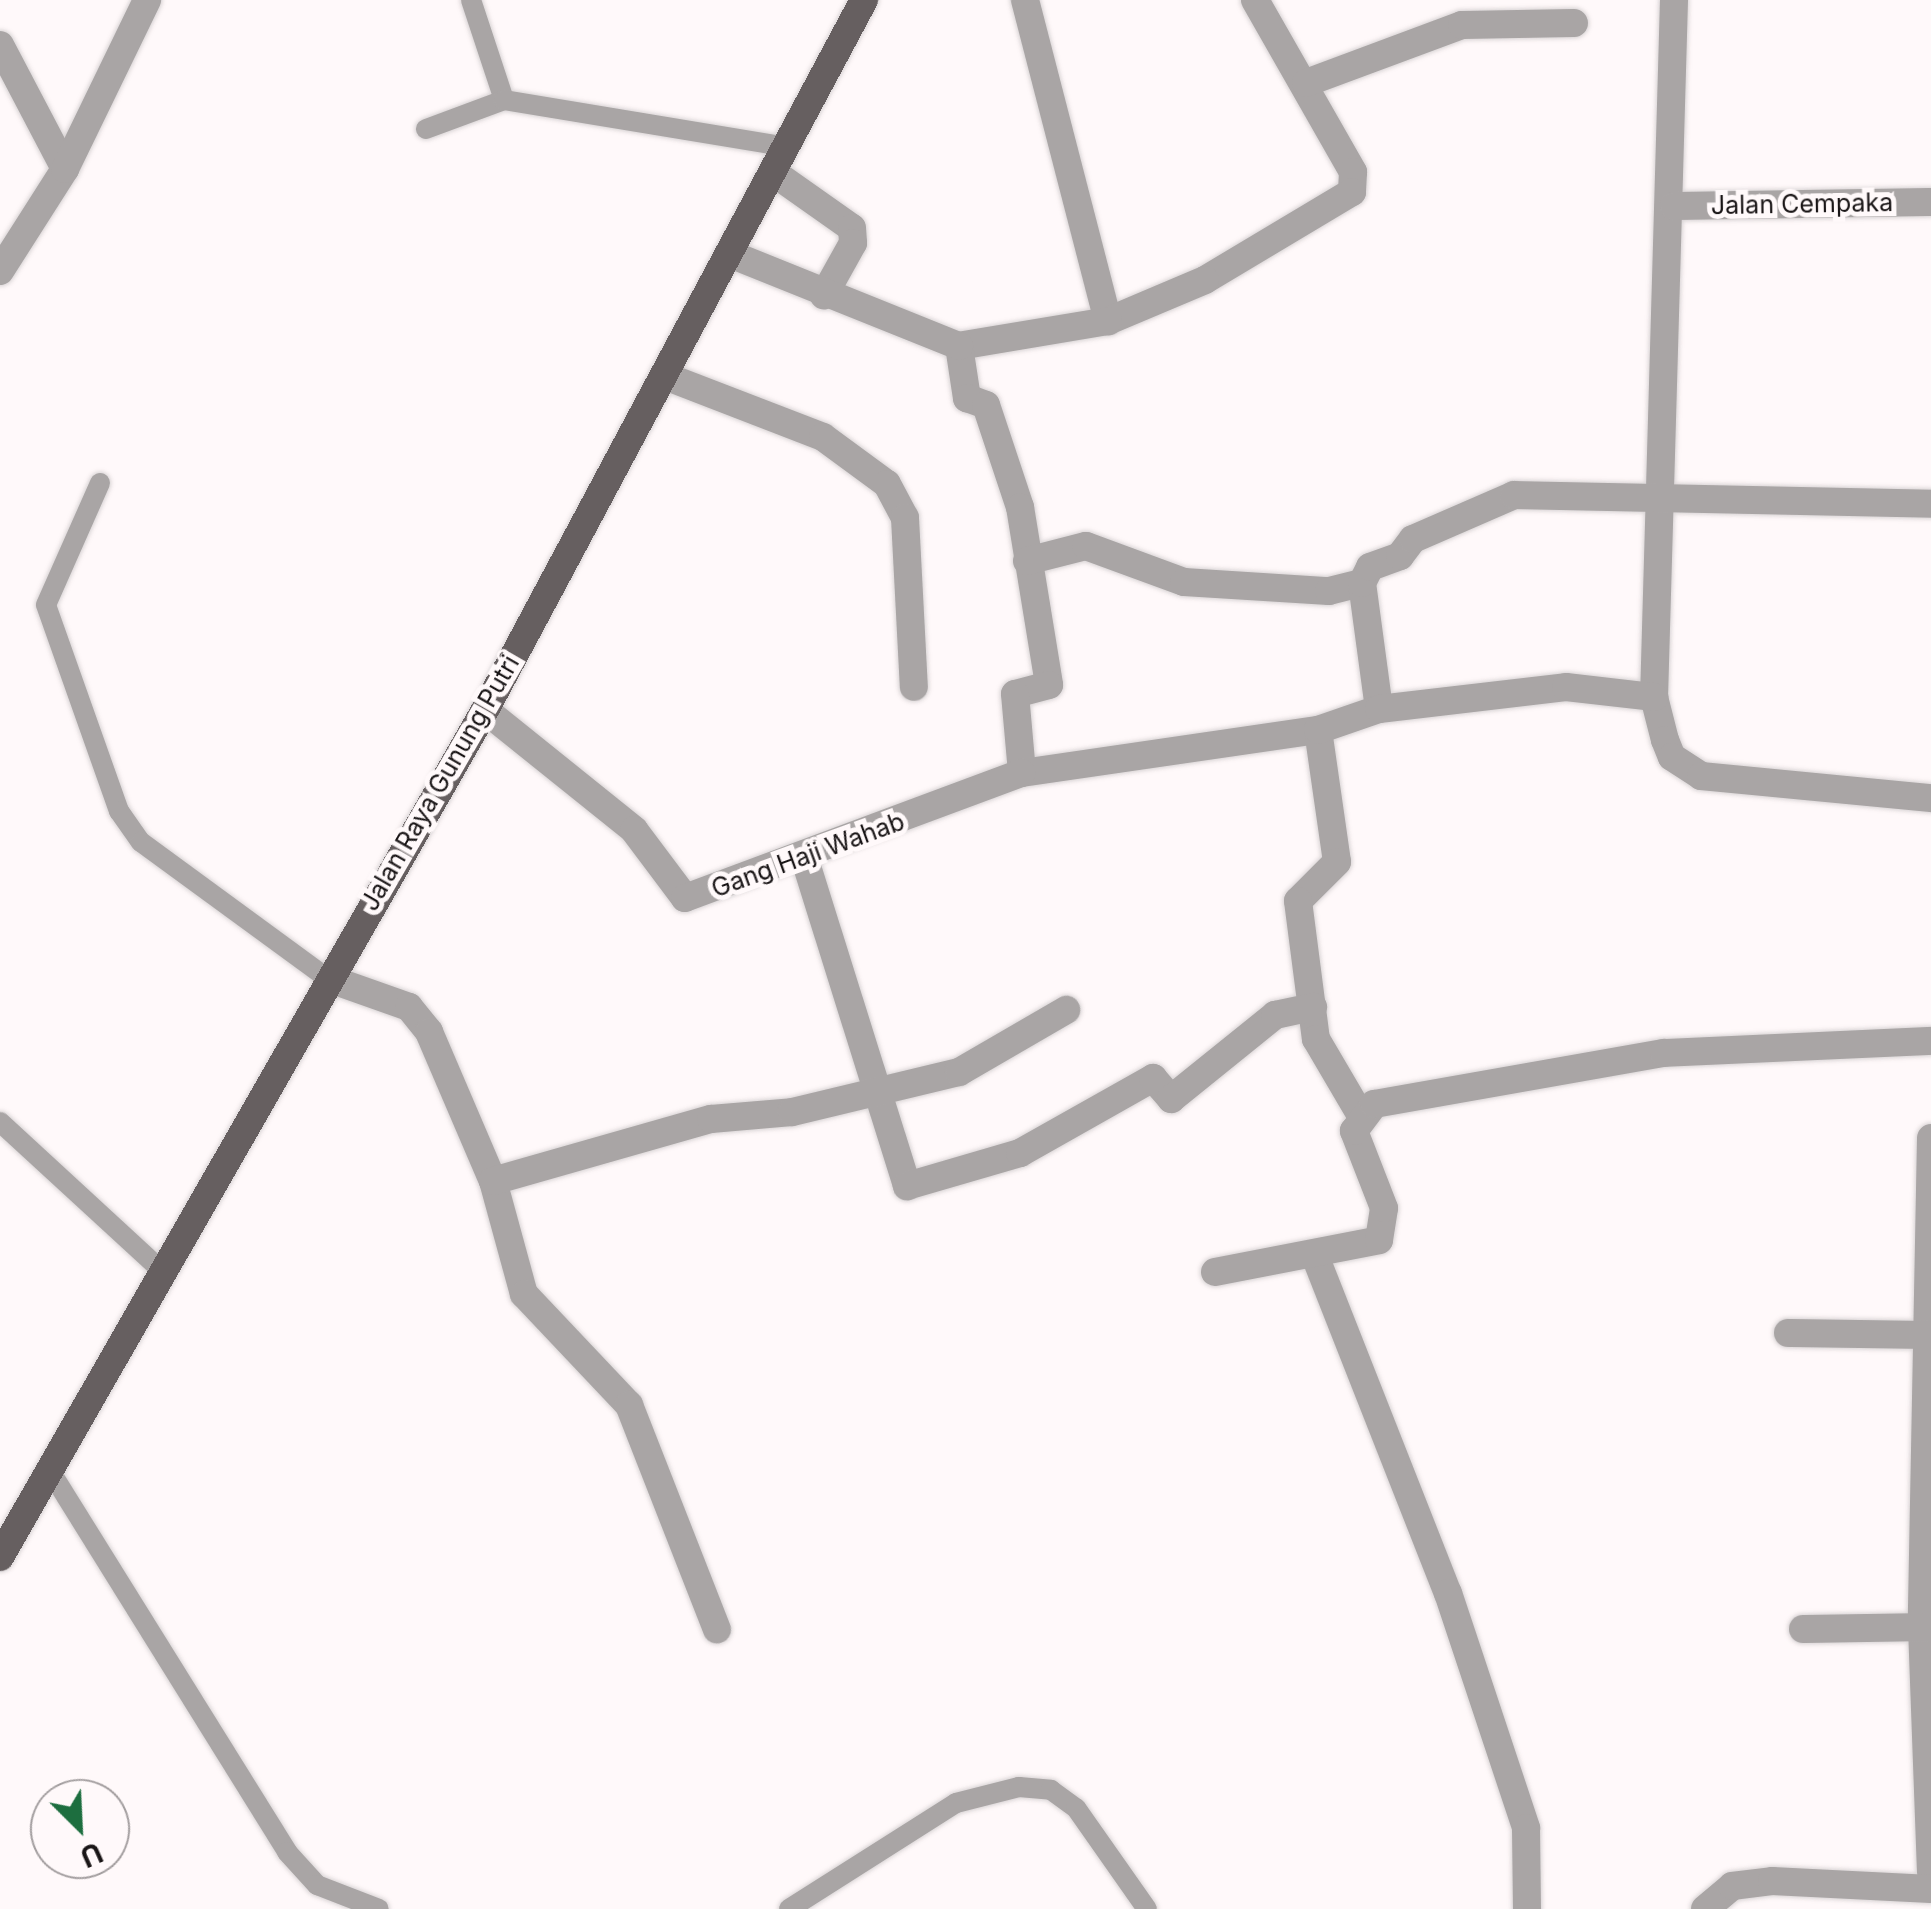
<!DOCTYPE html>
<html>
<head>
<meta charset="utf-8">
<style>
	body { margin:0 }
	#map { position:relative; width:1931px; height:1909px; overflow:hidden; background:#fff9fa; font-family:Inter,sans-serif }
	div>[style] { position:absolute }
	.roads { filter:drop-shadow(0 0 2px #dad5d6) drop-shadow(0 0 2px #dad5d6) }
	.service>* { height:20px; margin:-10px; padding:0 10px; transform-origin:10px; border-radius:10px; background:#a9a5a5 }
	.minor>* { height:28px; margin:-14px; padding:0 14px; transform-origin:14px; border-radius:14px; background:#a9a5a5 }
	.primary>* { height:28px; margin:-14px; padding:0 14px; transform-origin:14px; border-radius:14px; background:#665f60 }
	span { translate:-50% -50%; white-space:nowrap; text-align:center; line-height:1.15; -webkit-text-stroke:10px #fff9fa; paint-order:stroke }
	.street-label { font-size:25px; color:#191516 }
	.north { position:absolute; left:30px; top:1779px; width:100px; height:100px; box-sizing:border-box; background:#fff9fa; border:2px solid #a39e9f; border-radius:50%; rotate:156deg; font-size:28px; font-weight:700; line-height:40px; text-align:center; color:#191516 }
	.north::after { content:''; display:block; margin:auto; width:35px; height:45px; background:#1d6e3f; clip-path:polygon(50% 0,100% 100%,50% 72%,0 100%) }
</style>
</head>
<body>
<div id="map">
	<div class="roads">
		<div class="service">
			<div style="left:471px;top:0;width:105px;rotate:71.7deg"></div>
			<div style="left:426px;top:129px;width:83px;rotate:-20.4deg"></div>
			<div style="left:504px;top:100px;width:287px;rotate:9.4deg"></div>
			<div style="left:100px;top:483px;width:133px;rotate:113.9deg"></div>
			<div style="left:46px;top:605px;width:219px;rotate:70.5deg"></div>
			<div style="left:119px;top:811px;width:38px;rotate:55deg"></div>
			<div style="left:141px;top:842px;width:230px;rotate:36.2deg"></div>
			<div style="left:0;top:1122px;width:219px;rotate:42.6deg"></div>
			<div style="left:49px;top:1469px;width:451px;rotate:58.1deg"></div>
			<div style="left:287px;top:1852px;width:45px;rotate:47.7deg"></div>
			<div style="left:317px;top:1885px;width:66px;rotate:21.2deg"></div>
			<div style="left:789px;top:1909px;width:198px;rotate:-32.4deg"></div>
			<div style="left:956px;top:1803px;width:65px;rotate:-14.3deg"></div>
			<div style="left:1019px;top:1787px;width:32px;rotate:5deg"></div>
			<div style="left:1051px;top:1790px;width:31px;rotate:36deg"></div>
			<div style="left:1076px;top:1808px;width:123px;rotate:54.9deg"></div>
		</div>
		<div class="minor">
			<div style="left:1025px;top:0;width:332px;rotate:75.5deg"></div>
			<div style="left:1255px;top:0;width:198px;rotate:60.3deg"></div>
			<div style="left:1353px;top:172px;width:20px;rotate:93deg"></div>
			<div style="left:1352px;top:192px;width:171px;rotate:149.1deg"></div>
			<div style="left:1205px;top:280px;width:105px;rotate:157.1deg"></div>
			<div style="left:1108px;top:321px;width:151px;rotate:170.5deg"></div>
			<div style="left:959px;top:346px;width:53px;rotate:81.3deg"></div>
			<div style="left:967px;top:398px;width:20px;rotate:20deg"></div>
			<div style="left:986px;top:405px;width:108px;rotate:71.6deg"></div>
			<div style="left:1020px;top:507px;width:180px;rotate:80.7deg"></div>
			<div style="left:1049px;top:685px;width:35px;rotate:165deg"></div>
			<div style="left:1015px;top:694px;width:79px;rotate:84.9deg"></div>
			<div style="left:1022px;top:773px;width:299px;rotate:-8.3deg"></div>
			<div style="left:1318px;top:730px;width:133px;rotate:81.8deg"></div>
			<div style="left:1337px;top:862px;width:55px;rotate:135deg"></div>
			<div style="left:1298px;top:901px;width:139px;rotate:82.6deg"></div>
			<div style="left:1316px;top:1039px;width:87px;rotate:59.6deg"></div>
			<div style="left:1674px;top:0;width:697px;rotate:91.64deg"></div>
			<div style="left:1654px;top:697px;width:44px;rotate:75.7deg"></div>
			<div style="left:1665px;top:740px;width:18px;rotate:68deg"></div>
			<div style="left:1672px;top:757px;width:35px;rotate:33deg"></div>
			<div style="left:1701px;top:776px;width:231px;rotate:5.5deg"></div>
			<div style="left:0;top:45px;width:140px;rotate:62.3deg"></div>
			<div style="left:1306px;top:83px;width:166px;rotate:-20.4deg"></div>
			<div style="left:1462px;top:25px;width:112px;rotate:-1deg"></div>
			<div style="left:774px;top:173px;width:95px;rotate:35.2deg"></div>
			<div style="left:852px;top:228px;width:15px;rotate:86deg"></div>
			<div style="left:853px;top:243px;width:60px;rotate:119.1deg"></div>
			<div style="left:1674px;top:206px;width:257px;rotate:-0.9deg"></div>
			<div style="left:730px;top:254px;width:247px;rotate:21.9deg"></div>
			<div style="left:0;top:271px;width:121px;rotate:-57.5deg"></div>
			<div style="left:65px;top:169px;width:188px;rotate:-64.1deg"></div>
			<div style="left:665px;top:376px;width:169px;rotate:21.1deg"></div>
			<div style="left:823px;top:437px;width:79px;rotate:36.3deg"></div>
			<div style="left:887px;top:484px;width:38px;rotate:62deg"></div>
			<div style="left:905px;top:518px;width:169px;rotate:87deg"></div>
			<div style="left:1027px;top:561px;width:61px;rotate:-14.3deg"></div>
			<div style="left:1086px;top:546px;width:104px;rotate:20.2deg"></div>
			<div style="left:1184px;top:582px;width:145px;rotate:3.6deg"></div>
			<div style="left:1329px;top:591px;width:34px;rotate:-14deg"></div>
			<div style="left:1362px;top:583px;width:127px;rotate:82.3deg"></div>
			<div style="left:1362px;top:583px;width:18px;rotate:-63deg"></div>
			<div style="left:1370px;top:567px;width:32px;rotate:-20deg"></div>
			<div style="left:1400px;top:556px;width:21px;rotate:-53deg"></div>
			<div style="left:1413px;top:539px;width:110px;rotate:-23.5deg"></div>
			<div style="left:1514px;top:495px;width:417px;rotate:1.2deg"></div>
			<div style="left:485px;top:710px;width:191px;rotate:38.8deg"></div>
			<div style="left:634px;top:830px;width:85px;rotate:53.1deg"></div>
			<div style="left:685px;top:898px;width:359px;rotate:-20.4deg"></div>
			<div style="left:1318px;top:730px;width:65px;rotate:-19deg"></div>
			<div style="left:1379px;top:709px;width:188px;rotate:-6.7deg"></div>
			<div style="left:1566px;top:687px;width:89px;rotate:6.5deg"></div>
			<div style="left:805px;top:860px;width:342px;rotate:72.6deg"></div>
			<div style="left:907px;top:1186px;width:118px;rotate:-16.3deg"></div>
			<div style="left:1020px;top:1153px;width:153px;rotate:-29.4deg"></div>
			<div style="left:1153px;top:1078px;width:28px;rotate:49deg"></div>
			<div style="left:1171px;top:1099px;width:134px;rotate:-38.9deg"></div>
			<div style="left:1275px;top:1015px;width:39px;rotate:-12deg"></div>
			<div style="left:327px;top:978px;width:87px;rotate:19.5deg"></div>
			<div style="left:409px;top:1007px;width:32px;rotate:51deg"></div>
			<div style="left:429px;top:1032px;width:162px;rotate:66.8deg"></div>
			<div style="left:493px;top:1181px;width:117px;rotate:74.7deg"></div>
			<div style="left:524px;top:1294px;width:153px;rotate:46.6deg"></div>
			<div style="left:629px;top:1405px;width:241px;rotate:68.6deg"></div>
			<div style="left:1931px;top:1138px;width:489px;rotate:91.1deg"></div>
			<div style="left:1922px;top:1627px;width:245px;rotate:87.9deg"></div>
			<div style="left:493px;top:1181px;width:227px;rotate:-15.9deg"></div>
			<div style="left:711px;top:1119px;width:81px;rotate:-4.9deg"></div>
			<div style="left:792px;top:1112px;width:172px;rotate:-13.5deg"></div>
			<div style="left:959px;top:1072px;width:124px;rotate:-30.1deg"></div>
			<div style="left:1315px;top:1256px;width:362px;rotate:68.5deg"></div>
			<div style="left:1448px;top:1593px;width:248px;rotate:71.6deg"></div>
			<div style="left:1526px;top:1828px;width:81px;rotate:89.3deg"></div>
			<div style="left:1215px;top:1272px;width:167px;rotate:-11deg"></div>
			<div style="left:1379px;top:1240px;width:32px;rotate:-81deg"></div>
			<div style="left:1384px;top:1208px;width:83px;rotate:-111.3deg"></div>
			<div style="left:1354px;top:1131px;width:34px;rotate:-53deg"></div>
			<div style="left:1374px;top:1104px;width:294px;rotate:-10deg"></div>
			<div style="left:1664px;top:1053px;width:267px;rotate:-2.6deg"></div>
			<div style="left:1788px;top:1333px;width:143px;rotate:0.8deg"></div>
			<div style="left:1803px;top:1629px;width:128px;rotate:-0.9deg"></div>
			<div style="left:1705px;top:1909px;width:35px;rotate:-40deg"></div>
			<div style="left:1732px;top:1886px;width:40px;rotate:-7.1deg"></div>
			<div style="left:1772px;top:1881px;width:159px;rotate:2.9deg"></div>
		</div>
		<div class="primary">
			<div style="left:0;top:1557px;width:976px;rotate:-60.2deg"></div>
			<div style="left:485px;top:710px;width:805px;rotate:-61.91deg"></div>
		</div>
	</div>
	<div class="street-label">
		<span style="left:1802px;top:204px;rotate:-1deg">Jalan Cempaka</span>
		<span style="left:440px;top:783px;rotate:-60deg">Jalan Raya Gunung Putri</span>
		<span style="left:808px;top:855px;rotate:-20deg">Gang Haji Wahab</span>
	</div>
	<div class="north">U</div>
</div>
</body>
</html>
